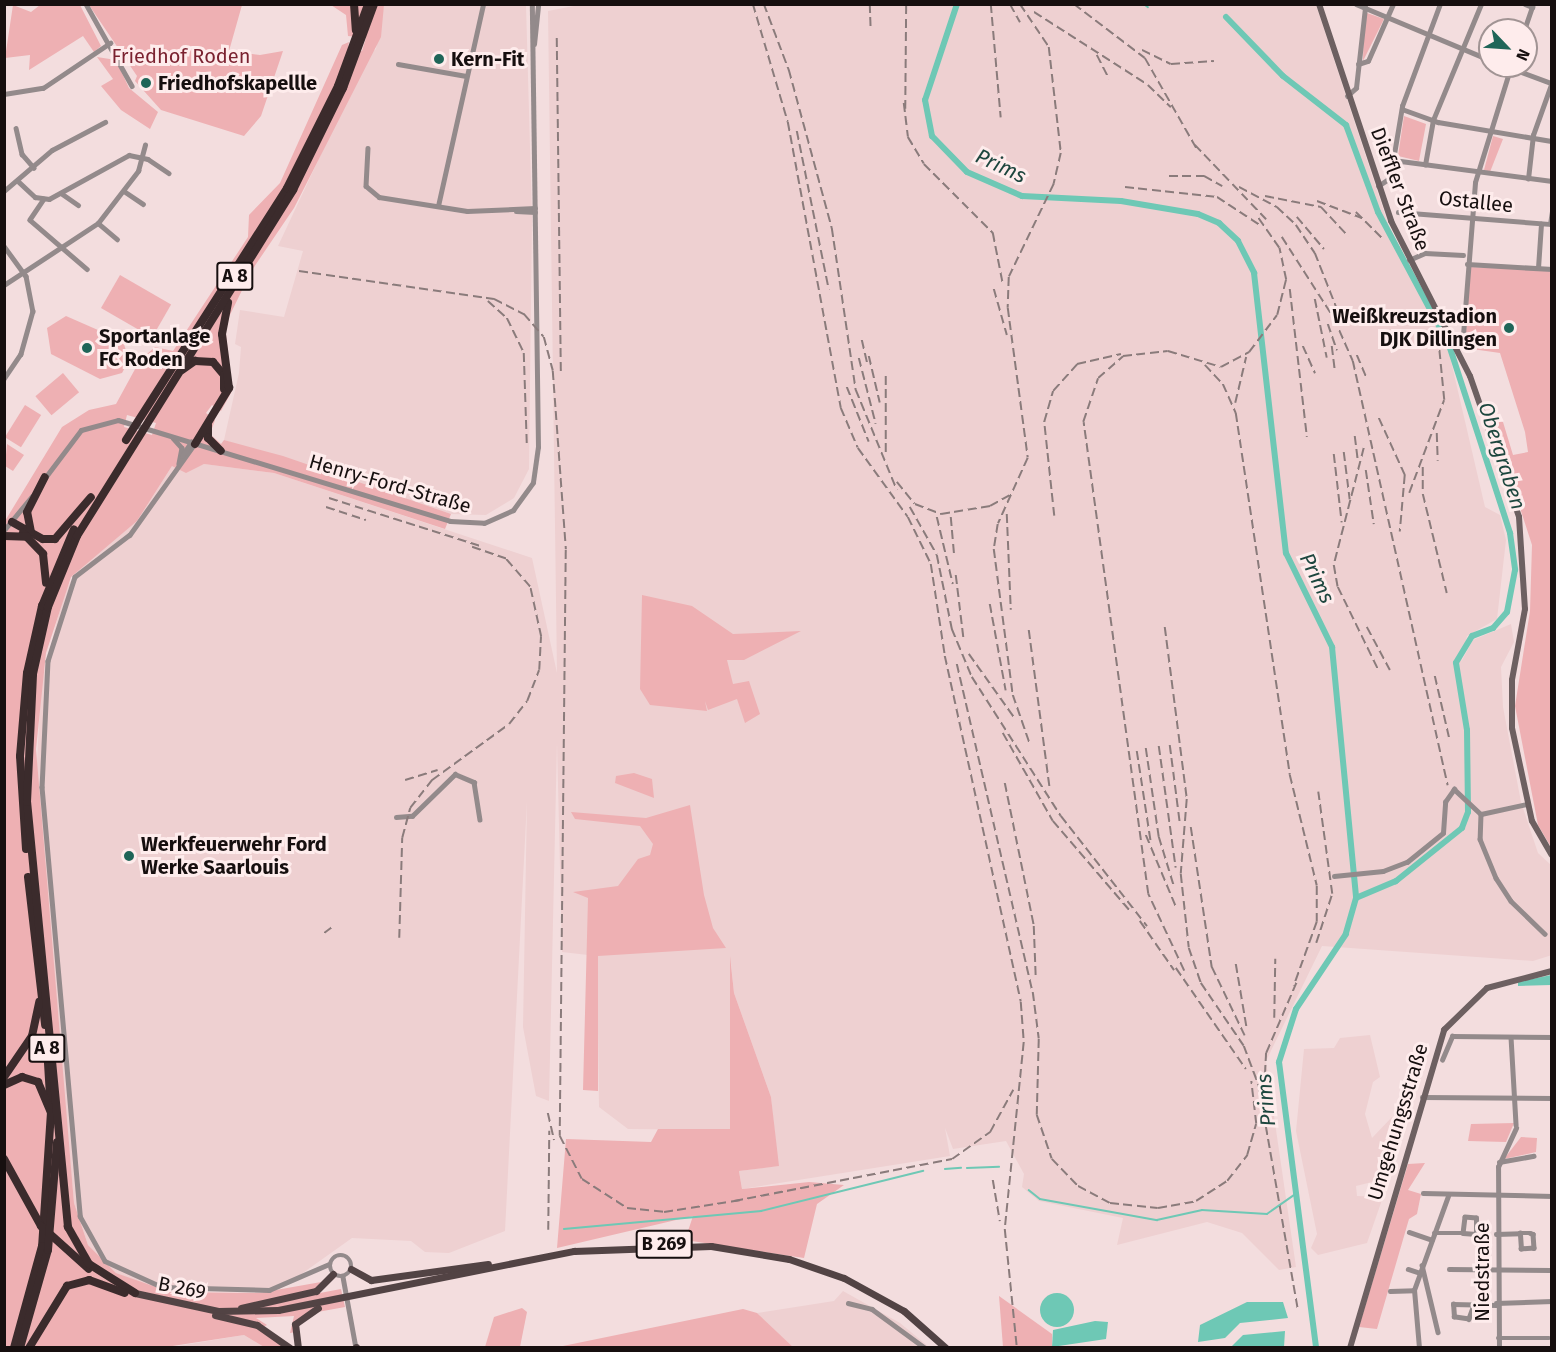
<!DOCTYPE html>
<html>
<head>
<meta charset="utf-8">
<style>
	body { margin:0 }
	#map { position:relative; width:1556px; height:1352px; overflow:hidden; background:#f3ddde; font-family:"Fira Sans",sans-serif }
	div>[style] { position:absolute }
	.built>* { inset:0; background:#eed0d1 }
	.green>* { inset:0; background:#eeb0b3; transform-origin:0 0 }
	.water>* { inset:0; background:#6ec8b5 }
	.round { border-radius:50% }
	.stream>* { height:1.5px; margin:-0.75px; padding:0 0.75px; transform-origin:0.75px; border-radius:0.75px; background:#6ec8b5 }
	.river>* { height:6px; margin:-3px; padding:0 3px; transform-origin:3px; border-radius:3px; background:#6ec8b5 }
	.minor>* { height:4.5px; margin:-2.25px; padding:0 2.25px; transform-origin:2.25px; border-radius:2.25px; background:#938a8b }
	.minor>.ring { margin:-2.25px; padding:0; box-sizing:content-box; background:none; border:4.5px solid #938a8b; border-radius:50% }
	.tertiary>* { height:5px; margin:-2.5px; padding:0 2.5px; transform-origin:2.5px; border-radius:2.5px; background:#938a8b }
	.secondary>* { height:6px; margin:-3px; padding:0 3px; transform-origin:3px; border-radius:3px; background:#6d6061 }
	.primary>* { height:7px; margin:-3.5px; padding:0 3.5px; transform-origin:3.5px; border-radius:3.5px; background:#524344 }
	.motorway>* { height:8px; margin:-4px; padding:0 4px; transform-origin:4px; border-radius:4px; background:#3b2b2c }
	.rail>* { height:1.5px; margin-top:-0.75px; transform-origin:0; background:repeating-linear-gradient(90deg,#8a7b7b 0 9px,transparent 0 13.5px) }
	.dots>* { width:16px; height:16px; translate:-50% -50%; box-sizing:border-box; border:3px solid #feecec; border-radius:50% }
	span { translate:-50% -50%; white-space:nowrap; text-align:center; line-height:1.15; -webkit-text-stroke:6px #feecec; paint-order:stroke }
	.shield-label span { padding:2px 4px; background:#feecec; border:2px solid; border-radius:4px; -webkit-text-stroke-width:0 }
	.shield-label { font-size:18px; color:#160f0f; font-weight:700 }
	.park-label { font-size:20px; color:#7b2230 }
	.poi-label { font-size:20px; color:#160f0f; font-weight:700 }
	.left { translate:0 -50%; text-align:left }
	.right { translate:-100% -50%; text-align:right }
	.street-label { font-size:20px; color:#160f0f }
	.water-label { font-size:21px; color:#1d463e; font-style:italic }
	.frame { position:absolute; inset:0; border:6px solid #160f0f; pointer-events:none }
	.north { position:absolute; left:1478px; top:18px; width:60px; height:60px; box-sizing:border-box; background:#feecec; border:2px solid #a19494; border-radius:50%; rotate:115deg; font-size:16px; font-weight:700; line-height:24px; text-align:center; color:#160f0f }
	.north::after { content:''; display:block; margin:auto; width:21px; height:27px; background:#1f6558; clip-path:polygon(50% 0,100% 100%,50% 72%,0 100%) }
</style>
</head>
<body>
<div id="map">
	<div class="built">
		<div style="clip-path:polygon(584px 4px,1316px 5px,1389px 227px,1454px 351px,1450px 357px,1485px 507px,1500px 515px,1506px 540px,1497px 619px,1467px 636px,1461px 662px,1473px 640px,1511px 624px,1514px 642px,1501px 667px,1503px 707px,1521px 802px,1538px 853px,1551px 865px,1552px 955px,1533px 961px,1322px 946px,1266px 1061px,1296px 1267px,1279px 1270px,1242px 1233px,1207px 1222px,1117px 1245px,1123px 1218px,1039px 1201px,1022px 1187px,1024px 1174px,1006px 1141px,953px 1149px,945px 1128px,950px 1156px,742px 1189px,739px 1171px,778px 1166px,771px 1097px,734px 993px,731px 964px,730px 1130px,628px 1129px,599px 1107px,597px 956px,562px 952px,557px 742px,549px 1101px,536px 1096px,523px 1027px,527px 801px,505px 1231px,449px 1253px,425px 1252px,411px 1241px,352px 1238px,286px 1285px,259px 1293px,154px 1288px,116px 1273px,88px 1245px,74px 1203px,36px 782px,41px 684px,64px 593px,80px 565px,137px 521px,172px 466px,191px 469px,204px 464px,274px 473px,532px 558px,557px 673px,548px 11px)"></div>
		<div style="clip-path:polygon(384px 5px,526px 5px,532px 218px,529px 469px,514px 498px,486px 515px,451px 514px,224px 440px,239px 373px,241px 347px,235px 344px,240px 310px,284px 317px,303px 251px,278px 246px,367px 56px,376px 49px)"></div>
		<div style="clip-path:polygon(1370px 1035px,1380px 1077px,1373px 1082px,1365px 1114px,1372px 1138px,1392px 1117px,1402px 1123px,1388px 1178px,1356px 1186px,1357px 1196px,1383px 1197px,1367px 1243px,1318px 1255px,1311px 1248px,1317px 1234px,1296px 1131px,1304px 1049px,1334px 1048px,1340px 1038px)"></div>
		<div style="clip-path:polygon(843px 1291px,900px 1323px,929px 1347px,793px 1347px,757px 1313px,834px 1301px)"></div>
		<div style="clip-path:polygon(244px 1335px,264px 1347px,166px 1348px)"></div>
	</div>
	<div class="green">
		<div style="clip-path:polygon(13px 5px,31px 12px,40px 5px,80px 5px,101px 46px,94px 52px,83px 36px,29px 70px,30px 55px,5px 58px)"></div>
		<div style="clip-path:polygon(89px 5px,242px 5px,229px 51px,260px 55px,283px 51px,261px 116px,244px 136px,161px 110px,135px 81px,137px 76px)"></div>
		<div style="clip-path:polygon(evenodd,331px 5px,384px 5px,381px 37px,294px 208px,250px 273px,233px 265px,249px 276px,225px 325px,232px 391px,221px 411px,212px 405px,206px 413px,215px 420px,210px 434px,221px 444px,224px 440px,283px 456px,451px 514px,445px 529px,274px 473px,204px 464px,186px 473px,172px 466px,137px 521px,71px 577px,46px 653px,36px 749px,74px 1203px,88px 1245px,116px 1273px,170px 1292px,259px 1293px,321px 1282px,316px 1288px,320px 1293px,341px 1289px,345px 1307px,312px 1313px,299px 1322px,296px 1332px,290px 1333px,294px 1316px,256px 1318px,267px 1325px,259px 1329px,286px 1347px,264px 1347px,244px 1335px,166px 1347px,5px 1347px,5px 521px,62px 427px,89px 410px,116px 404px,140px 360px,155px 347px,173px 351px,248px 237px,249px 215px,280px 183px,342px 45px,349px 42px,348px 47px,362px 51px,366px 38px,348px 36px,346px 15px,331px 5px,127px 415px,156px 423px,152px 435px,124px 427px,127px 415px)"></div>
		<div style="clip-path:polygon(1367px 13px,1384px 19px,1363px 61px,1364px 20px)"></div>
		<div style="clip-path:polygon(97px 57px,116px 60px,129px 88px,158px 112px,150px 129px,121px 110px,101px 86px,113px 79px)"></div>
		<div style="clip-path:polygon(1404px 116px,1426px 124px,1419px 161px,1398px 156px)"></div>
		<div style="clip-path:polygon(1493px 136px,1503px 139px,1490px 172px,1484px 170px)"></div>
		<div style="clip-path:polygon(1470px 267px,1551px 270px,1551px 847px,1538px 825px,1515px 706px,1530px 611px,1532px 545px,1491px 418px,1503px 422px,1513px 455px,1528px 452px,1525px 432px,1500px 353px,1465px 348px)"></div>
		<div style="left:120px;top:275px;width:59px;height:38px;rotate:30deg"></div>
		<div style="clip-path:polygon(66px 316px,123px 341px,129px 360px,122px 373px,100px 379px,51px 354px,47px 328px)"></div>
		<div style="left:63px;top:373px;width:25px;height:36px;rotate:50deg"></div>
		<div style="left:25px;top:405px;width:19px;height:38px;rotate:32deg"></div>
		<div style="clip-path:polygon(7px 444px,24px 455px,13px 471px,5px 466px)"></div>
		<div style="clip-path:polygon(642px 595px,692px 606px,733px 634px,801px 631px,744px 660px,727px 660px,733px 684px,749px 681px,760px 714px,745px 723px,737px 699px,708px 710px,705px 701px,707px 711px,650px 705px,640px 689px)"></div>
		<div style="clip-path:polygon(634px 773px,652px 779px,654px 798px,615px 783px,616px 776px)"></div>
		<div style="clip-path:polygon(690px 805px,704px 895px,713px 928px,726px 948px,598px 956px,598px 1091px,583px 1090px,588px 898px,573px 892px,618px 886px,638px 859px,650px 855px,653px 844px,640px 826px,575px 819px,571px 812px,646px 818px)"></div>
		<div style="clip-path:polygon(730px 956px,734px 993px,771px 1097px,779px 1166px,739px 1171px,742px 1189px,809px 1182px,844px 1185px,817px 1204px,804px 1258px,685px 1240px,693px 1216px,557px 1248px,566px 1139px,651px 1142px,658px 1129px,730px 1129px)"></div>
		<div style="clip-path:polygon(1514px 1123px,1506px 1142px,1468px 1141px,1471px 1124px)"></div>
		<div style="clip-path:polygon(1521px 1137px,1537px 1138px,1536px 1152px,1504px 1159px)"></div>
		<div style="clip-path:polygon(1425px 1163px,1408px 1190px,1421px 1194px,1417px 1214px,1409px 1219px,1377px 1329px,1359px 1327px,1408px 1164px)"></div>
		<div style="clip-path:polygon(999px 1296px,1052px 1334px,1052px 1347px,1003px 1347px)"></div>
		<div style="clip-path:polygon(522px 1308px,527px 1312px,520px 1347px,485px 1347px,494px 1317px)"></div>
		<div style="clip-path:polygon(743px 1309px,757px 1313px,793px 1347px,558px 1347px)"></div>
	</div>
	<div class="water">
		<div style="clip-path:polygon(1551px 975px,1551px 985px,1518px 986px,1518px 982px)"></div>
		<div class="round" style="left:1040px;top:1293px;width:34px;height:34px"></div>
		<div style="clip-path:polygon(1247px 1302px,1283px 1302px,1288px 1318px,1240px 1323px,1225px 1338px,1198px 1342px,1200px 1325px)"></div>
		<div style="clip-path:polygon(1095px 1321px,1108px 1322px,1106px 1339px,1052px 1347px,1053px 1330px)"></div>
		<div style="clip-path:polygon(1285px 1331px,1284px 1347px,1231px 1347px,1243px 1335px)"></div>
	</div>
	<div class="stream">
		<div style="left:1144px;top:4px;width:5px;rotate:37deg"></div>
		<div style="left:967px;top:1168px;width:32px;rotate:-2deg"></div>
		<div style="left:945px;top:1169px;width:16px;rotate:-4deg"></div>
		<div style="left:1029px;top:1190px;width:14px;rotate:39deg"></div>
		<div style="left:1040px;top:1199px;width:119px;rotate:10.2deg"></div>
		<div style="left:1157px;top:1220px;width:46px;rotate:-12.5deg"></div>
		<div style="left:1202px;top:1210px;width:65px;rotate:3.5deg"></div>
		<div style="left:1267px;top:1214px;width:35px;rotate:-35deg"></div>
		<div style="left:564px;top:1229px;width:198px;rotate:-5.2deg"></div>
		<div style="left:761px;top:1211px;width:167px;rotate:-13.9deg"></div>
	</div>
	<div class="river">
		<div style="left:957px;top:4px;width:101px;rotate:108.4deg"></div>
		<div style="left:925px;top:100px;width:37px;rotate:79deg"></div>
		<div style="left:932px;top:136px;width:50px;rotate:45.8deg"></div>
		<div style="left:967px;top:172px;width:60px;rotate:23.6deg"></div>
		<div style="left:1022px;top:196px;width:99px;rotate:2.9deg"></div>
		<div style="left:1121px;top:201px;width:78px;rotate:9.6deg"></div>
		<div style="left:1198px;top:214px;width:23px;rotate:23deg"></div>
		<div style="left:1219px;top:223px;width:26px;rotate:43deg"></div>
		<div style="left:1238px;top:241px;width:36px;rotate:63deg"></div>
		<div style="left:1254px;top:273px;width:282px;rotate:83.5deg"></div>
		<div style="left:1286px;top:553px;width:105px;rotate:63.9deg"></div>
		<div style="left:1332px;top:647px;width:252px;rotate:84.5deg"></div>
		<div style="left:1356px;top:898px;width:37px;rotate:106deg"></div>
		<div style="left:1346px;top:934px;width:90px;rotate:123.7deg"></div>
		<div style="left:1296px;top:1009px;width:56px;rotate:107.8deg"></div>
		<div style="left:1279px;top:1062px;width:288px;rotate:82.6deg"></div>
		<div style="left:1226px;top:17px;width:82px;rotate:46deg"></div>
		<div style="left:1283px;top:76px;width:80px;rotate:37.9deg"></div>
		<div style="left:1346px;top:125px;width:93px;rotate:69.8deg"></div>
		<div style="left:1378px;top:212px;width:151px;rotate:61.9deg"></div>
		<div style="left:1449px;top:345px;width:198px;rotate:72deg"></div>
		<div style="left:1510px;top:533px;width:37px;rotate:82deg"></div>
		<div style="left:1515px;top:570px;width:43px;rotate:100.8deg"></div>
		<div style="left:1507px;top:612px;width:21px;rotate:131deg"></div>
		<div style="left:1493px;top:628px;width:22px;rotate:159deg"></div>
		<div style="left:1472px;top:636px;width:31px;rotate:121deg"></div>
		<div style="left:1456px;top:663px;width:68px;rotate:80.7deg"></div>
		<div style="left:1467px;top:730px;width:82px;rotate:89.3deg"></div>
		<div style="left:1468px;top:812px;width:17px;rotate:111deg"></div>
		<div style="left:1462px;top:828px;width:85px;rotate:141.2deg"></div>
		<div style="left:1396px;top:881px;width:43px;rotate:157deg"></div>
	</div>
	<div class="minor">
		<div style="left:86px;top:4px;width:94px;rotate:60.7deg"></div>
		<div style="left:1356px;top:4px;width:145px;rotate:22.7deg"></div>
		<div style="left:1525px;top:4px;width:8px;rotate:23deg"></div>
		<div style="left:398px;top:64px;width:69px;rotate:10deg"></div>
		<div style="left:1358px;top:64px;width:10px;rotate:-17deg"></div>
		<div style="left:1368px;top:61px;width:62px;rotate:-66.3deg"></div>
		<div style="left:1505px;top:66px;width:49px;rotate:20.3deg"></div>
		<div style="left:4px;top:94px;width:39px;rotate:-9deg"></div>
		<div style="left:43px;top:88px;width:81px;rotate:-33.9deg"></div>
		<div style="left:1347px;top:96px;width:12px;rotate:-42deg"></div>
		<div style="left:1356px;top:88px;width:81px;rotate:-83.6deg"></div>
		<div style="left:1402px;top:109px;width:38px;rotate:20deg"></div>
		<div style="left:1438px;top:122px;width:116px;rotate:9.5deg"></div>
		<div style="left:16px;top:128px;width:27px;rotate:77deg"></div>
		<div style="left:22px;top:154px;width:18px;rotate:49deg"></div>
		<div style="left:368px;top:148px;width:38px;rotate:93deg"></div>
		<div style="left:366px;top:186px;width:17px;rotate:40deg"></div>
		<div style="left:379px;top:197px;width:89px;rotate:9deg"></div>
		<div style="left:467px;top:211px;width:68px;rotate:-2.5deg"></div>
		<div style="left:1393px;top:160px;width:160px;rotate:7.5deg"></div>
		<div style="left:1425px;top:165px;width:46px;rotate:-79.9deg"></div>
		<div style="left:1433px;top:120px;width:126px;rotate:-67.5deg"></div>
		<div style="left:1528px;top:179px;width:44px;rotate:-83.5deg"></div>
		<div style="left:1533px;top:135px;width:56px;rotate:-70.3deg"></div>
		<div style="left:19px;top:182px;width:22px;rotate:43deg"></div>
		<div style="left:35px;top:197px;width:14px;rotate:8deg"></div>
		<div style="left:49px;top:199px;width:91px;rotate:-28.8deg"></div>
		<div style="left:129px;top:155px;width:19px;rotate:12deg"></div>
		<div style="left:148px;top:159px;width:25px;rotate:34deg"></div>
		<div style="left:1378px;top:186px;width:14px;rotate:-34deg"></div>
		<div style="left:1390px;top:178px;width:73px;rotate:-80.5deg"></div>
		<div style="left:1402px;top:106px;width:109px;rotate:-69.6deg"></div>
		<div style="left:4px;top:191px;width:63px;rotate:-40.5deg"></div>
		<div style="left:52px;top:150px;width:60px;rotate:-27.8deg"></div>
		<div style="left:124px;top:191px;width:23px;rotate:34deg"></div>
		<div style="left:61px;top:193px;width:21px;rotate:35deg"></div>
		<div style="left:44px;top:199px;width:25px;rotate:124deg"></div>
		<div style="left:30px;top:220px;width:75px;rotate:40.7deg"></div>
		<div style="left:438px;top:206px;width:207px;rotate:-77.4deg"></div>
		<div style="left:516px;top:211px;width:19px;rotate:3deg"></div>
		<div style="left:1398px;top:212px;width:154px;rotate:4.5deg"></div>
		<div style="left:98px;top:223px;width:25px;rotate:40deg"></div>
		<div style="left:1550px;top:224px;width:13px;rotate:-81deg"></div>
		<div style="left:4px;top:246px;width:37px;rotate:54deg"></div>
		<div style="left:26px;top:276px;width:36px;rotate:79deg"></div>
		<div style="left:33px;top:311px;width:45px;rotate:105.6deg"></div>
		<div style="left:21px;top:354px;width:30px;rotate:124deg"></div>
		<div style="left:1409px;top:260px;width:17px;rotate:-24deg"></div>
		<div style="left:1425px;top:253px;width:38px;rotate:3deg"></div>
		<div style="left:1467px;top:264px;width:85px;rotate:3.4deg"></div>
		<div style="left:1538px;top:268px;width:44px;rotate:-86.1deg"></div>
		<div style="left:4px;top:285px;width:113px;rotate:-33.4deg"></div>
		<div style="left:98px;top:223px;width:66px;rotate:-52.4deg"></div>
		<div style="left:138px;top:171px;width:27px;rotate:-75deg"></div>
		<div style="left:173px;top:438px;width:13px;rotate:48deg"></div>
		<div style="left:182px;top:448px;width:16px;rotate:101deg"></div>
		<div style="left:195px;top:444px;width:112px;rotate:125.5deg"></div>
		<div style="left:130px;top:535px;width:69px;rotate:142.6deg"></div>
		<div style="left:75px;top:577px;width:88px;rotate:107.8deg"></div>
		<div style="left:48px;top:661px;width:126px;rotate:92.7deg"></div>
		<div style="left:42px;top:787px;width:431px;rotate:84.9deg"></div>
		<div style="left:80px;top:1216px;width:51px;rotate:60.9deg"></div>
		<div style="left:105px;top:1261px;width:63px;rotate:24.5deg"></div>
		<div style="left:162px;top:1287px;width:107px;rotate:1.6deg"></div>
		<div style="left:269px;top:1290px;width:65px;rotate:-23.4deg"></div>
		<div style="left:182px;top:456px;width:17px;rotate:-57deg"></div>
		<div style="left:1481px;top:814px;width:25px;rotate:92deg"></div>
		<div style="left:1480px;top:839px;width:42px;rotate:67.7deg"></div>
		<div style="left:1496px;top:878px;width:27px;rotate:57deg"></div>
		<div style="left:1511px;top:901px;width:47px;rotate:44.1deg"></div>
		<div style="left:396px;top:817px;width:16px;rotate:-4deg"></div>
		<div style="left:412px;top:816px;width:60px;rotate:-44.3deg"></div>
		<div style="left:455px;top:774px;width:21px;rotate:23deg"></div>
		<div style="left:474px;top:782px;width:38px;rotate:81deg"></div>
		<div style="left:1334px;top:876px;width:49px;rotate:-5.8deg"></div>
		<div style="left:1383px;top:871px;width:26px;rotate:-21deg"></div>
		<div style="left:1407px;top:862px;width:46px;rotate:-38.9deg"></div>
		<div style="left:1443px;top:833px;width:31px;rotate:-86deg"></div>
		<div style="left:1445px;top:802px;width:16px;rotate:-55deg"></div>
		<div style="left:1454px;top:789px;width:37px;rotate:43deg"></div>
		<div style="left:1481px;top:814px;width:47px;rotate:-12.3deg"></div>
		<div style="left:1511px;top:1037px;width:88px;rotate:86.7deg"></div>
		<div style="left:1442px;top:1060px;width:26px;rotate:-67deg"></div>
		<div style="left:1452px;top:1036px;width:100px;rotate:0.6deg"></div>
		<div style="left:1422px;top:1097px;width:130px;rotate:0.4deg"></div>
		<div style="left:1499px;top:1162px;width:35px;rotate:-10deg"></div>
		<div style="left:1423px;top:1193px;width:129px;rotate:1.3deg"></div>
		<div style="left:1409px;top:1232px;width:24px;rotate:19deg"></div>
		<div style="left:1434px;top:1233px;width:29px"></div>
		<div style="left:1463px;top:1233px;width:13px;rotate:4deg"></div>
		<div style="left:1476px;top:1234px;width:16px;rotate:-90deg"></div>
		<div style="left:1476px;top:1218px;width:11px;rotate:-175deg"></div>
		<div style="left:1465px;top:1217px;width:16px;rotate:97deg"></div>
		<div style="left:1496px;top:1234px;width:24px;rotate:-2deg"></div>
		<div style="left:1520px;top:1233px;width:10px"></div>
		<div style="left:1530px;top:1233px;width:3px;rotate:18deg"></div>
		<div style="left:1533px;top:1234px;width:14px;rotate:86deg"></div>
		<div style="left:1534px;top:1248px;width:13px;rotate:176deg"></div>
		<div style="left:1521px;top:1249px;width:16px;rotate:-94deg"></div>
		<div class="ring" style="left:330px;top:1255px;width:17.5px;height:17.5px"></div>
		<div style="left:1422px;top:1265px;width:69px;rotate:76.6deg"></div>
		<div style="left:1408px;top:1269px;width:13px;rotate:18deg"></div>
		<div style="left:1449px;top:1269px;width:101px;rotate:0.6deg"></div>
		<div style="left:343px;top:1277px;width:72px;rotate:79.6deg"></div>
		<div style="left:1390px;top:1291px;width:24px;rotate:-2deg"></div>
		<div style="left:848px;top:1303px;width:25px;rotate:14deg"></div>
		<div style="left:872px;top:1309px;width:66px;rotate:36.3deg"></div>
		<div style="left:1496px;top:1303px;width:56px;rotate:-2deg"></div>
		<div style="left:1474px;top:1305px;width:15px;rotate:110deg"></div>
		<div style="left:1469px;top:1319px;width:15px;rotate:-172deg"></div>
		<div style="left:1454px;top:1317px;width:13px;rotate:-94deg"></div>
		<div style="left:1453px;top:1304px;width:43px;rotate:1.3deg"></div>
		<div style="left:1498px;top:1338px;width:51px"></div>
		<div style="left:1419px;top:1348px;width:58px;rotate:-94.9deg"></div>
		<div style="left:1414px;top:1290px;width:100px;rotate:-70.1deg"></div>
		<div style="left:1499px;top:1348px;width:181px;rotate:-90.3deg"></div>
		<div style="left:1498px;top:1167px;width:43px;rotate:-65.2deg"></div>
	</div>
	<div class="tertiary">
		<div style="left:1524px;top:30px;width:28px;rotate:-71deg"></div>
		<div style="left:534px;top:44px;width:39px;rotate:-84deg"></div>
		<div style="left:1457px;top:347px;width:13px;rotate:-63deg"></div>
		<div style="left:1463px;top:335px;width:153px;rotate:-85.5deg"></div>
		<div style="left:1475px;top:182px;width:121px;rotate:-72.8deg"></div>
		<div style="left:44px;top:479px;width:61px;rotate:-52.9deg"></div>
		<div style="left:81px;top:430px;width:38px;rotate:-15deg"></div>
		<div style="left:118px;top:420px;width:347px;rotate:16.9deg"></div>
		<div style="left:450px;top:521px;width:34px;rotate:3deg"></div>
		<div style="left:484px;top:523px;width:32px;rotate:-24deg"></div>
		<div style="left:513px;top:510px;width:34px;rotate:-54deg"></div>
		<div style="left:533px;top:482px;width:35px;rotate:-82deg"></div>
		<div style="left:538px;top:447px;width:443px;rotate:-90.8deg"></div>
		<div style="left:4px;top:530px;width:44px;rotate:-50.5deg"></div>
	</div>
	<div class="secondary">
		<div style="left:1319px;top:4px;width:229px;rotate:71.6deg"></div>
		<div style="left:1391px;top:221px;width:174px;rotate:63deg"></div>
		<div style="left:1470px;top:376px;width:149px;rotate:70.8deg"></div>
		<div style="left:1519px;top:517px;width:92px;rotate:86.3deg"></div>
		<div style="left:1525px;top:609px;width:72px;rotate:100.4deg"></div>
		<div style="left:1512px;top:680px;width:48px;rotate:90deg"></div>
		<div style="left:1512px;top:728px;width:95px;rotate:77.9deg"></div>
		<div style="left:1532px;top:821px;width:39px;rotate:60deg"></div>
		<div style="left:1350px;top:1348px;width:332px;rotate:-73.5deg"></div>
		<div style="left:1444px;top:1030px;width:60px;rotate:-44.3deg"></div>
		<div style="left:1487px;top:988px;width:67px;rotate:-14.7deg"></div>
	</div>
	<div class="primary">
		<div style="left:351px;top:1269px;width:23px;rotate:29deg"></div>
		<div style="left:371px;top:1280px;width:118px;rotate:-7.8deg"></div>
		<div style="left:135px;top:1293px;width:85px;rotate:12.2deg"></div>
		<div style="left:218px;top:1311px;width:60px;rotate:-1deg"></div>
		<div style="left:278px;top:1310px;width:302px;rotate:-11.3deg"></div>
		<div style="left:574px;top:1251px;width:137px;rotate:-2.1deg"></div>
		<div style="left:711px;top:1246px;width:79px;rotate:9.5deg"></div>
		<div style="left:789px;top:1259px;width:58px;rotate:19.1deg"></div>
		<div style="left:844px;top:1278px;width:68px;rotate:28.8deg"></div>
		<div style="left:904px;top:1311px;width:56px;rotate:41.4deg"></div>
		<div style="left:241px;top:1308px;width:77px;rotate:-12.8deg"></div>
		<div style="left:316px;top:1291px;width:24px;rotate:-45deg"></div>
		<div style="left:215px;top:1315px;width:43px;rotate:13.4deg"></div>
		<div style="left:257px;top:1325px;width:40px;rotate:34.9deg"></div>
		<div style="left:298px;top:1348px;width:24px;rotate:-97deg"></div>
		<div style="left:295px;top:1324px;width:28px;rotate:-35deg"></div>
		<div style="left:356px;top:1348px;width:1px;rotate:-90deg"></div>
	</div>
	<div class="motorway">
		<div style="left:354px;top:4px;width:26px;rotate:86deg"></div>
		<div style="left:182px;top:370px;width:16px;rotate:-35deg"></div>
		<div style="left:195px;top:361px;width:18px;rotate:3deg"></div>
		<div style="left:213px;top:362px;width:17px;rotate:50deg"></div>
		<div style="left:224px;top:375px;width:14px;rotate:90deg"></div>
		<div style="left:208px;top:425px;width:13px;rotate:90deg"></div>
		<div style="left:208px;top:438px;width:18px;rotate:45deg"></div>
		<div style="left:126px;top:440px;width:299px;rotate:-57.4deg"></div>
		<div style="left:287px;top:188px;width:114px;rotate:-63.4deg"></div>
		<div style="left:338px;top:86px;width:84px;rotate:-69.8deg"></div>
		<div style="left:195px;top:444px;width:66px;rotate:-58.7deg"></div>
		<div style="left:229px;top:388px;width:54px;rotate:-97.4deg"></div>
		<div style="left:222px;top:334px;width:32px;rotate:-79deg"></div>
		<div style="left:12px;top:522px;width:35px;rotate:29deg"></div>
		<div style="left:43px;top:539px;width:12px"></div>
		<div style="left:55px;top:539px;width:55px;rotate:-49.4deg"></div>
		<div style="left:31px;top:532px;width:20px;rotate:-101deg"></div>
		<div style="left:27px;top:512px;width:39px;rotate:-63deg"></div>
		<div style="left:23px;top:533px;width:29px;rotate:46deg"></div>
		<div style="left:43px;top:554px;width:29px;rotate:84deg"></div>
		<div style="left:4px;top:536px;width:23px;rotate:2deg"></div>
		<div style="left:26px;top:849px;width:93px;rotate:-93.7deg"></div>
		<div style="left:20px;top:756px;width:83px;rotate:-85.2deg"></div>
		<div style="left:27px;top:673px;width:69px;rotate:-77.4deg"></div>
		<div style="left:42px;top:606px;width:83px;rotate:-67.4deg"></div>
		<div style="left:28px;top:877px;width:149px;rotate:83.4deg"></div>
		<div style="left:47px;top:1047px;width:65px;rotate:86.5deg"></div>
		<div style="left:4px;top:1077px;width:50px;rotate:-55.7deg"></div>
		<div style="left:32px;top:1036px;width:35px;rotate:-78deg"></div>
		<div style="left:4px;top:1085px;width:20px;rotate:-24deg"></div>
		<div style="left:22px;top:1077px;width:17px;rotate:17deg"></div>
		<div style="left:38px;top:1082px;width:33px;rotate:67deg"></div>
		<div style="left:51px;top:1112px;width:134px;rotate:93.8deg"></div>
		<div style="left:42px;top:1246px;width:106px;rotate:105.4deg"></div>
		<div style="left:4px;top:1159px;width:77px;rotate:61.1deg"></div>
		<div style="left:41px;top:1226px;width:64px;rotate:41.9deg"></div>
		<div style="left:135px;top:1293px;width:54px;rotate:-147.8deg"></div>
		<div style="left:89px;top:1264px;width:43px;rotate:-119.6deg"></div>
		<div style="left:68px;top:1227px;width:427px;rotate:-95.5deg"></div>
		<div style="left:27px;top:802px;width:128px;rotate:-87.3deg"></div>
		<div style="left:33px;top:674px;width:69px;rotate:-77.4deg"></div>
		<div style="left:48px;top:607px;width:77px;rotate:-67.8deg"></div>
		<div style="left:77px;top:536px;width:408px;rotate:-58deg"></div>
		<div style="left:293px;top:190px;width:114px;rotate:-63.9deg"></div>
		<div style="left:343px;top:88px;width:90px;rotate:-69.7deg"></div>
		<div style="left:20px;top:1348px;width:102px;rotate:-74.1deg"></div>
		<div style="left:48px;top:1250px;width:108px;rotate:-85.2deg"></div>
		<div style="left:29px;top:1348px;width:73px;rotate:-58.5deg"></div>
		<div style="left:67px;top:1286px;width:23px;rotate:-15deg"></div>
		<div style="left:89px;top:1280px;width:38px;rotate:20deg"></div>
	</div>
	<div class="rail">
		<div style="left:753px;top:4px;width:123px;rotate:73.5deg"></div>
		<div style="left:788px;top:122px;width:291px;rotate:79.5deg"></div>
		<div style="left:841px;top:408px;width:43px;rotate:67deg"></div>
		<div style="left:858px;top:448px;width:85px;rotate:54.1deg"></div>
		<div style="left:908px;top:517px;width:52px;rotate:63.9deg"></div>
		<div style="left:931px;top:564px;width:93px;rotate:81.3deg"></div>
		<div style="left:945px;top:656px;width:354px;rotate:77.6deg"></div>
		<div style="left:1021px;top:1002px;width:40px;rotate:85.7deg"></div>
		<div style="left:1024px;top:1042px;width:188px;rotate:95.8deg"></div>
		<div style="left:1005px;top:1229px;width:120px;rotate:84.2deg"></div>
		<div style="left:764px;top:4px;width:71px;rotate:69.3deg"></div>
		<div style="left:789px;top:70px;width:164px;rotate:74.8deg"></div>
		<div style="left:832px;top:228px;width:164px;rotate:81.6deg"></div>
		<div style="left:856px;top:390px;width:108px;rotate:67.7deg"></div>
		<div style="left:870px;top:4px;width:27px;rotate:88deg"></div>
		<div style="left:991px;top:4px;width:114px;rotate:85deg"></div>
		<div style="left:1010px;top:4px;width:21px;rotate:61deg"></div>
		<div style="left:1020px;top:4px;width:52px;rotate:56deg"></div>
		<div style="left:1049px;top:47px;width:107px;rotate:83.5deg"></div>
		<div style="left:1061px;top:153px;width:32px;rotate:103deg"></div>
		<div style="left:1054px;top:184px;width:103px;rotate:115.8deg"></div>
		<div style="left:1009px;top:277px;width:31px;rotate:92deg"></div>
		<div style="left:1008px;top:308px;width:151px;rotate:82.4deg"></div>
		<div style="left:1028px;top:458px;width:72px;rotate:114.4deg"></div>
		<div style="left:998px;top:524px;width:25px;rotate:99deg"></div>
		<div style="left:994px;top:549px;width:147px;rotate:82.6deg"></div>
		<div style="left:1013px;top:695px;width:52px;rotate:70.9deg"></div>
		<div style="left:1074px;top:4px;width:89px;rotate:37.3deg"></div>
		<div style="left:1145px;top:58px;width:107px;rotate:60.3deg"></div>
		<div style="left:1034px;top:12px;width:135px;rotate:32.6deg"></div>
		<div style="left:1148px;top:85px;width:32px;rotate:44deg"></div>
		<div style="left:557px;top:38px;width:336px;rotate:89.3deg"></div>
		<div style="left:1142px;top:50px;width:32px;rotate:26deg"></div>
		<div style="left:1171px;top:64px;width:43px;rotate:-4deg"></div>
		<div style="left:1097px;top:55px;width:27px;rotate:63deg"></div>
		<div style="left:904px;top:103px;width:34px;rotate:83deg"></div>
		<div style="left:908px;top:137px;width:31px;rotate:59deg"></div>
		<div style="left:924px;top:164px;width:98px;rotate:45deg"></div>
		<div style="left:993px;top:233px;width:52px;rotate:78.9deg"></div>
		<div style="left:905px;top:109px;width:105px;rotate:-89.5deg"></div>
		<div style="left:797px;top:131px;width:162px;rotate:78.6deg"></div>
		<div style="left:1195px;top:145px;width:103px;rotate:46.2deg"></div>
		<div style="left:1169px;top:176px;width:35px"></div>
		<div style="left:1204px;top:176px;width:21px;rotate:29deg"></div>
		<div style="left:1125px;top:187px;width:93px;rotate:6.2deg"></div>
		<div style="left:1217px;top:197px;width:51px;rotate:33.1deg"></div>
		<div style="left:1239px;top:187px;width:43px;rotate:27.8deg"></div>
		<div style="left:1277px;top:207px;width:26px;rotate:43deg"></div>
		<div style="left:1296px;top:225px;width:34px;rotate:56deg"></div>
		<div style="left:1315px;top:253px;width:66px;rotate:68.5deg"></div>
		<div style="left:1265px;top:196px;width:57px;rotate:11.1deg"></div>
		<div style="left:1321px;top:207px;width:40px;rotate:47deg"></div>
		<div style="left:1317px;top:201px;width:48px;rotate:20.7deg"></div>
		<div style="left:1356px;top:212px;width:38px;rotate:45deg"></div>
		<div style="left:1297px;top:217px;width:42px;rotate:49.8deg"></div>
		<div style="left:1282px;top:237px;width:96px;rotate:57.3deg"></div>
		<div style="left:1334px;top:318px;width:47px;rotate:66.2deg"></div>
		<div style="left:1353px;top:361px;width:435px;rotate:77.4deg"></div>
		<div style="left:299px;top:271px;width:197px;rotate:8.2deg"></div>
		<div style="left:494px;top:299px;width:34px;rotate:27deg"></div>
		<div style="left:524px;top:314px;width:30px;rotate:49deg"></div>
		<div style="left:544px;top:337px;width:35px;rotate:75deg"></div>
		<div style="left:553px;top:371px;width:179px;rotate:85.8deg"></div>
		<div style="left:566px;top:550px;width:586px;rotate:90.59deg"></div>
		<div style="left:560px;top:1136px;width:48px;rotate:62.9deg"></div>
		<div style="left:582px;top:1179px;width:54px;rotate:32.8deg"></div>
		<div style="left:627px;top:1208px;width:37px;rotate:6deg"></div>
		<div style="left:664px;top:1212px;width:78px;rotate:-8.9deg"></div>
		<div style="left:994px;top:289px;width:48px;rotate:74.2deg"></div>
		<div style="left:1290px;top:289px;width:149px;rotate:83.4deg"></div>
		<div style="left:1315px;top:299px;width:60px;rotate:78.5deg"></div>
		<div style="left:488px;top:301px;width:25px;rotate:42deg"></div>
		<div style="left:507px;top:318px;width:39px;rotate:64deg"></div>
		<div style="left:524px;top:353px;width:91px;rotate:88.1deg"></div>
		<div style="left:1328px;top:324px;width:28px;rotate:71deg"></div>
		<div style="left:862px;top:340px;width:26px;rotate:77deg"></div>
		<div style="left:1303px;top:346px;width:30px;rotate:66deg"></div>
		<div style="left:1332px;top:346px;width:24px;rotate:83deg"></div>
		<div style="left:1357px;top:355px;width:26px;rotate:67deg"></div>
		<div style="left:869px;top:356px;width:48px;rotate:76.8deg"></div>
		<div style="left:859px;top:358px;width:68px;rotate:75.6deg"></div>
		<div style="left:1205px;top:365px;width:26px;rotate:47deg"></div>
		<div style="left:1223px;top:384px;width:32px;rotate:66deg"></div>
		<div style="left:1236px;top:413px;width:366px;rotate:81.5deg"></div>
		<div style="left:1290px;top:775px;width:114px;rotate:76.3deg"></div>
		<div style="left:1317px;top:886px;width:36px;rotate:90deg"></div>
		<div style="left:1317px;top:922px;width:68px;rotate:109.8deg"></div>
		<div style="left:886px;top:376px;width:78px;rotate:90deg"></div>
		<div style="left:847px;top:387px;width:59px;rotate:68.2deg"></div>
		<div style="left:1235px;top:403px;width:47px;rotate:-76.6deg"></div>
		<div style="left:1379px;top:418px;width:63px;rotate:65.5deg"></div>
		<div style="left:1405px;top:475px;width:57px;rotate:95deg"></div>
		<div style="left:1437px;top:433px;width:28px;rotate:88deg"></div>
		<div style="left:1355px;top:436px;width:24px;rotate:83deg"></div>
		<div style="left:1364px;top:448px;width:121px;rotate:104.4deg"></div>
		<div style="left:1334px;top:565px;width:22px;rotate:80deg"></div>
		<div style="left:1338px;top:587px;width:91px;rotate:64deg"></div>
		<div style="left:1344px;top:452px;width:48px;rotate:82.9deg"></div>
		<div style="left:1334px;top:454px;width:69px;rotate:83.4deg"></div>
		<div style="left:1423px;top:467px;width:27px;rotate:90deg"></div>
		<div style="left:1423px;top:494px;width:102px;rotate:76.4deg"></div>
		<div style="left:1366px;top:470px;width:55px;rotate:81.6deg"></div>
		<div style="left:897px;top:482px;width:28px;rotate:51deg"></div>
		<div style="left:915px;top:504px;width:28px;rotate:21deg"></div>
		<div style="left:941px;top:514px;width:50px;rotate:-9.3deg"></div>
		<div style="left:990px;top:506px;width:25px;rotate:-29deg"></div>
		<div style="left:1409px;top:493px;width:99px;rotate:-69.4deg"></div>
		<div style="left:1444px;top:400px;width:51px;rotate:-95.6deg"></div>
		<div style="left:329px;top:498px;width:158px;rotate:17.6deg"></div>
		<div style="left:326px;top:507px;width:42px;rotate:18deg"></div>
		<div style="left:910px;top:507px;width:55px;rotate:60.6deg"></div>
		<div style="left:937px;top:555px;width:76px;rotate:78.5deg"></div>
		<div style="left:952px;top:629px;width:52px;rotate:67.4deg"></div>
		<div style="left:972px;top:677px;width:165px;rotate:57.4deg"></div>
		<div style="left:1061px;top:816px;width:140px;rotate:52deg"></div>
		<div style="left:1007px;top:514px;width:96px;rotate:87.6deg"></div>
		<div style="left:1054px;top:516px;width:95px;rotate:-96.1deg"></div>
		<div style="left:1044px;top:422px;width:32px;rotate:-74deg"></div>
		<div style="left:1053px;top:391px;width:36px;rotate:-48deg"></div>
		<div style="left:1077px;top:364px;width:45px;rotate:-12.8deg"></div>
		<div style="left:937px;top:517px;width:69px;rotate:76.6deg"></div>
		<div style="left:951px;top:517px;width:37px;rotate:85deg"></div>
		<div style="left:956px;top:575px;width:66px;rotate:83.1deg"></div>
		<div style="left:990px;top:604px;width:88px;rotate:79.6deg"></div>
		<div style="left:1165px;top:627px;width:173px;rotate:82.7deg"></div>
		<div style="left:1187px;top:799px;width:75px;rotate:94.6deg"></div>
		<div style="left:1181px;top:874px;width:74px;rotate:83.8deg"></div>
		<div style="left:1189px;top:948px;width:37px;rotate:71deg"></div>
		<div style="left:1201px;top:983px;width:76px;rotate:55.7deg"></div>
		<div style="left:1244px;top:1046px;width:43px;rotate:69.4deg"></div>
		<div style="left:1259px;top:1086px;width:226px;rotate:80.1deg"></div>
		<div style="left:1367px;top:627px;width:49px;rotate:61.9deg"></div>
		<div style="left:1029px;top:630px;width:160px;rotate:82.5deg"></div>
		<div style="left:969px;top:654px;width:77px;rotate:54.5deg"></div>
		<div style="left:957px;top:664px;width:337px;rotate:77deg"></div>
		<div style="left:1033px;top:992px;width:47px;rotate:82.7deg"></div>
		<div style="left:1039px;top:1039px;width:76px;rotate:91.5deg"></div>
		<div style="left:1037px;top:1115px;width:46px;rotate:71.2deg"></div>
		<div style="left:1052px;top:1159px;width:37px;rotate:46deg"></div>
		<div style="left:1078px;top:1186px;width:36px;rotate:28deg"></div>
		<div style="left:1110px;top:1203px;width:48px;rotate:5.9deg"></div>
		<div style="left:1158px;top:1208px;width:39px;rotate:-10deg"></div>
		<div style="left:1196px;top:1201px;width:37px;rotate:-33deg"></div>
		<div style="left:1227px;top:1181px;width:33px;rotate:-52deg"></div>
		<div style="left:1247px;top:1155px;width:32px;rotate:-74deg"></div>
		<div style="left:1256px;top:1124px;width:43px;rotate:-96.6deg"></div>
		<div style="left:1435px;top:676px;width:67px;rotate:77deg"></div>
		<div style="left:1003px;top:733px;width:101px;rotate:60.4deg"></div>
		<div style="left:1053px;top:821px;width:120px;rotate:49.4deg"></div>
		<div style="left:1170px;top:745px;width:79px;rotate:82.7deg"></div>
		<div style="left:1159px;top:746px;width:123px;rotate:82.1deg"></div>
		<div style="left:1146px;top:748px;width:90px;rotate:81.7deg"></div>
		<div style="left:1159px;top:837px;width:51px;rotate:73deg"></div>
		<div style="left:1137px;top:751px;width:92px;rotate:81.3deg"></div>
		<div style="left:405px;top:780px;width:34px;rotate:-17deg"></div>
		<div style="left:1005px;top:783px;width:146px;rotate:78.5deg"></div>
		<div style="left:1034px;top:926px;width:52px;rotate:87.8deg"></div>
		<div style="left:1191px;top:827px;width:142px;rotate:81.5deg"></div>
		<div style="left:1212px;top:967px;width:76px;rotate:64.4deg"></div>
		<div style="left:1146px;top:835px;width:80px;rotate:67.3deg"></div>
		<div style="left:1140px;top:921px;width:60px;rotate:55.2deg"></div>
		<div style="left:324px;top:933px;width:10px;rotate:-37deg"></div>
		<div style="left:399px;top:938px;width:100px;rotate:-88.3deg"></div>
		<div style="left:402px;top:838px;width:31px;rotate:-75deg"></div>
		<div style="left:410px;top:808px;width:36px;rotate:-52deg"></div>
		<div style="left:432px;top:780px;width:95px;rotate:-36deg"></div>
		<div style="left:509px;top:724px;width:29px;rotate:-52deg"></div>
		<div style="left:527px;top:701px;width:33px;rotate:-69deg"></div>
		<div style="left:539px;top:670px;width:33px;rotate:-87deg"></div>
		<div style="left:541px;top:637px;width:51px;rotate:-102.4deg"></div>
		<div style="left:530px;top:587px;width:37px;rotate:-131deg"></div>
		<div style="left:506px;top:559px;width:36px;rotate:-161deg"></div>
		<div style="left:1316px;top:943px;width:52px;rotate:-71.9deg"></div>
		<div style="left:1332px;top:894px;width:103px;rotate:-97.8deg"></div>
		<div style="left:1236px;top:964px;width:66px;rotate:80.4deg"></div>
		<div style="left:1176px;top:968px;width:123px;rotate:55.3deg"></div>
		<div style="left:1184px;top:971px;width:85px;rotate:-115.1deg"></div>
		<div style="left:1148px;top:894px;width:476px;rotate:-97.8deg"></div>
		<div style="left:1083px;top:422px;width:46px;rotate:-71.2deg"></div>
		<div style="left:1098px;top:378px;width:33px;rotate:-41deg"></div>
		<div style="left:1123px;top:356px;width:45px;rotate:-6.3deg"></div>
		<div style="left:1168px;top:351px;width:55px;rotate:16.8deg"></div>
		<div style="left:1221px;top:367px;width:32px;rotate:-28deg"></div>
		<div style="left:1249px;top:352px;width:46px;rotate:-52.9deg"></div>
		<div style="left:1277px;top:315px;width:36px;rotate:-76deg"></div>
		<div style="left:1286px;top:280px;width:33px;rotate:-102deg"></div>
		<div style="left:1279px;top:248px;width:38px;rotate:-125deg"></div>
		<div style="left:1274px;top:1018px;width:59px;rotate:-89deg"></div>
		<div style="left:1264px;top:1088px;width:35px;rotate:-87deg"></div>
		<div style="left:1266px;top:1053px;width:78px;rotate:-66.7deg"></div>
		<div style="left:548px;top:1113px;width:28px;rotate:77deg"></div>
		<div style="left:993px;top:1180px;width:42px;rotate:80.3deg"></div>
		<div style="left:734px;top:1201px;width:222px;rotate:-10.9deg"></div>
		<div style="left:952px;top:1159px;width:47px;rotate:-35.4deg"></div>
		<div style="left:990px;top:1132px;width:48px;rotate:-61.3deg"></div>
		<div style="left:548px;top:1230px;width:99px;rotate:-89.4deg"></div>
	</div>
	<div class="dots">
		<div style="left:439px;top:59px;background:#1f6558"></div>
		<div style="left:146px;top:83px;background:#1f6558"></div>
		<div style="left:1509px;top:328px;background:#1f6558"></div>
		<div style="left:87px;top:348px;background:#1f6558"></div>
		<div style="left:129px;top:856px;background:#1f6558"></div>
	</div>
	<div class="shield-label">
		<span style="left:235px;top:276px">A 8</span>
		<span style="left:47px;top:1048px">A 8</span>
		<span style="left:664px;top:1244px">B 269</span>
	</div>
	<div class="park-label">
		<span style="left:181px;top:56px">Friedhof Roden</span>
	</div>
	<div class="poi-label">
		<span class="left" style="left:451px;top:59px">Kern-Fit</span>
		<span class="left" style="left:158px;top:83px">Friedhofskapellle</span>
		<span class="right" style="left:1497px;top:328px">Weißkreuzstadion<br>DJK Dillingen</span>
		<span class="left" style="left:99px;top:348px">Sportanlage<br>FC Roden</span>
		<span class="left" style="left:141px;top:856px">Werkfeuerwehr Ford<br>Werke Saarlouis</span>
	</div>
	<div class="street-label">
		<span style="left:1400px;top:189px;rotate:69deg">Dieffler Straße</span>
		<span style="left:1476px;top:202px;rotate:6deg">Ostallee</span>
		<span style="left:390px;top:484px;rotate:16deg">Henry-Ford-Straße</span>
		<span style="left:1398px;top:1122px;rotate:-73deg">Umgehungsstraße</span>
		<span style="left:1482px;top:1272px;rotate:-90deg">Niedstraße</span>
		<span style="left:182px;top:1288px;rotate:11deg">B 269</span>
	</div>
	<div class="water-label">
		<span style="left:1001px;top:166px;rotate:25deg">Prims</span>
		<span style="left:1502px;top:456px;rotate:72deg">Obergraben</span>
		<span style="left:1317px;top:578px;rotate:64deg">Prims</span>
		<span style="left:1266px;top:1100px;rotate:-95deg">Prims</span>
	</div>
	<div class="frame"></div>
	<div class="north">N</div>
</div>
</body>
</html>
